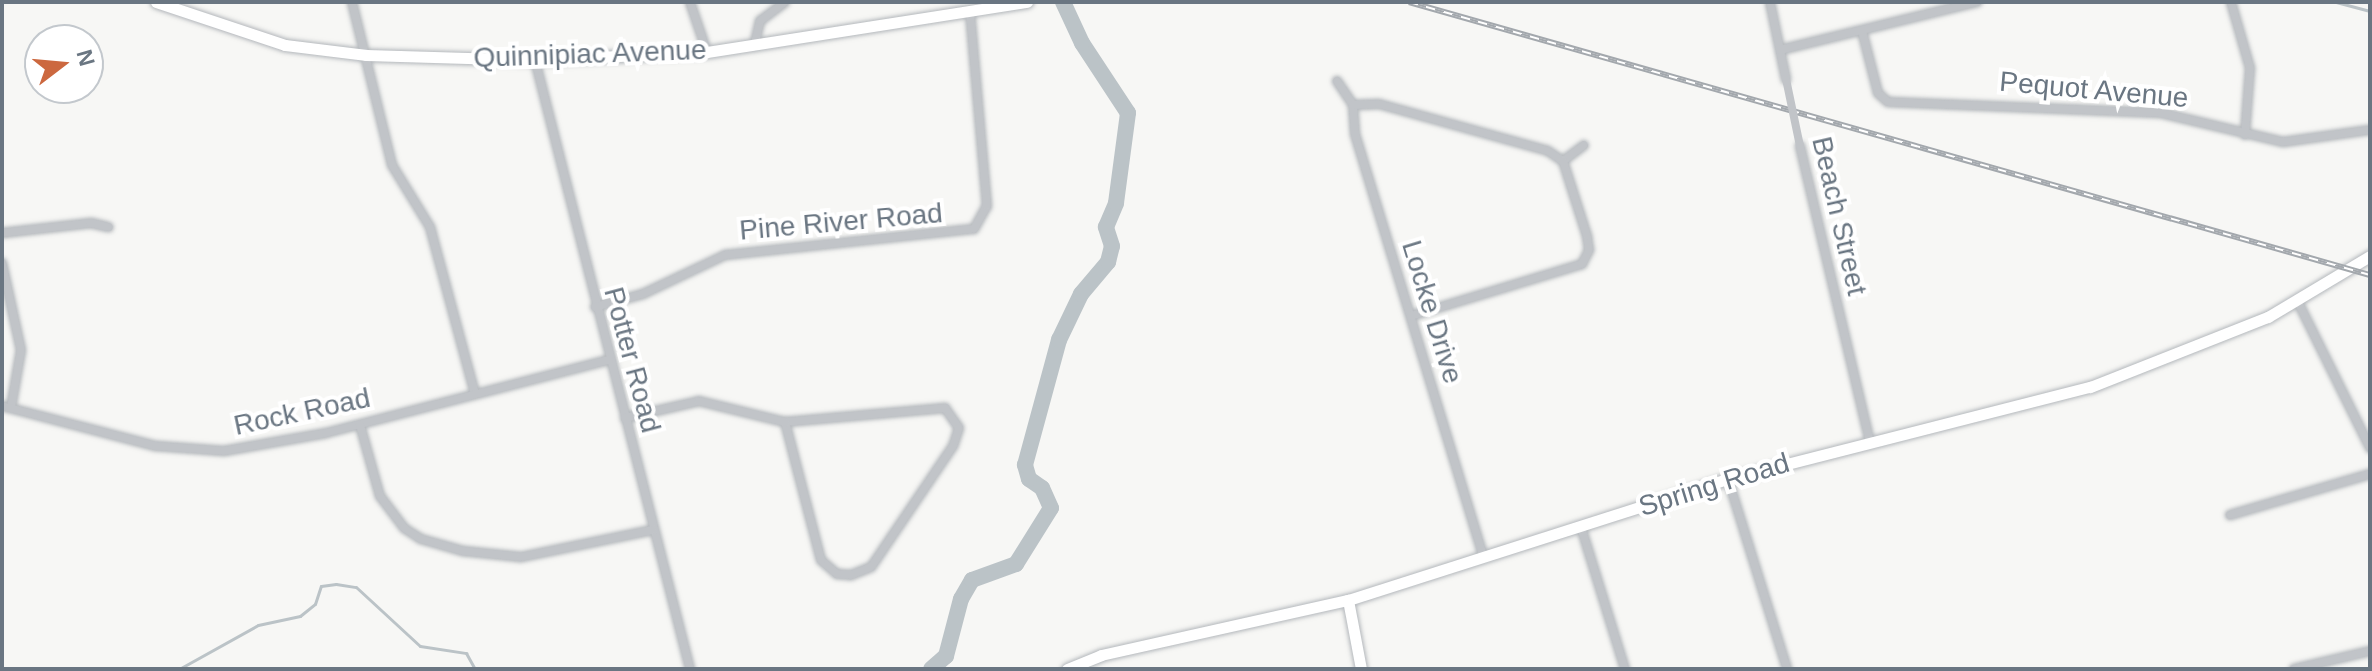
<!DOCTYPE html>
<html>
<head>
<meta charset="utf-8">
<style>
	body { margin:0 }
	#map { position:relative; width:2372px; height:671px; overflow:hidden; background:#f7f7f5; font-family:Helvetica,sans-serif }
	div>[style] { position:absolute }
	.stream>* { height:3px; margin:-1.5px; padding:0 1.5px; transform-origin:1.5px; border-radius:1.5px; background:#bbc3c7 }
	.river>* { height:16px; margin:-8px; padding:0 8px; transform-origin:8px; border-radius:8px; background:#bbc3c7 }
	.roads { filter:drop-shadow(0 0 2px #b4b8bc) drop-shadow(0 0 2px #b4b8bc) }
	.street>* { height:8px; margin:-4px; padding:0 4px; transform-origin:4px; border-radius:4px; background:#c1c4c8 }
	.secondary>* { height:11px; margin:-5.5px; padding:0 5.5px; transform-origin:5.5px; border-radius:5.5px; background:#fff }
	.rail>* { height:6px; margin-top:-3px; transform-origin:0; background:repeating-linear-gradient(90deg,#fff 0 9px,#a3a8ad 0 18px); box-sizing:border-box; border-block:2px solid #a3a8ad }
	.street-bridge>* { height:8px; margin:-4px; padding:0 4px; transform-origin:4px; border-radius:4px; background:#c1c4c8 }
	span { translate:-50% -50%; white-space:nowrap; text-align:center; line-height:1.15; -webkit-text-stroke:8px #fff; paint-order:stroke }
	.street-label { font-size:28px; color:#6a7682 }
	.frame { position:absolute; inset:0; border:4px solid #6a7682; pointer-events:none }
	.north { position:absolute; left:24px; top:24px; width:80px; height:80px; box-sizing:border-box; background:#fff; border:2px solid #c3c8cd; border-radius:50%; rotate:74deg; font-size:22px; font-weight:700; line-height:32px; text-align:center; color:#6a7682 }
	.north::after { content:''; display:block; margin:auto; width:28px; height:36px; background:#cc683f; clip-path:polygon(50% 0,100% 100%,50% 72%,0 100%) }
</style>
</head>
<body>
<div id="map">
	<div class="stream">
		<div style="left:2336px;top:2px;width:35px;rotate:15deg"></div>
		<div style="left:179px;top:669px;width:90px;rotate:-29.1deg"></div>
		<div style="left:258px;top:625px;width:43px;rotate:-12.1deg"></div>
		<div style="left:300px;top:616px;width:19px;rotate:-39deg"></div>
		<div style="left:315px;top:604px;width:19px;rotate:-72deg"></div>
		<div style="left:321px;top:586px;width:15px;rotate:-8deg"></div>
		<div style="left:336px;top:584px;width:20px;rotate:9deg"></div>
		<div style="left:356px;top:587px;width:87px;rotate:42.7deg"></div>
		<div style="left:420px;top:646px;width:47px;rotate:8.7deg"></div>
		<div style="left:466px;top:653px;width:18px;rotate:61deg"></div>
	</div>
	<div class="river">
		<div style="left:931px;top:669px;width:20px;rotate:-41deg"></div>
		<div style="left:946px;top:656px;width:59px;rotate:-75.3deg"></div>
		<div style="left:961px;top:599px;width:22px;rotate:-60deg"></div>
		<div style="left:972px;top:580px;width:47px;rotate:-20deg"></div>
		<div style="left:1016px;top:564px;width:66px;rotate:-58deg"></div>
		<div style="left:1051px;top:508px;width:22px;rotate:-114deg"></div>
		<div style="left:1042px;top:488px;width:16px;rotate:-145deg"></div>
		<div style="left:1029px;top:479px;width:15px;rotate:-106deg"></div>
		<div style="left:1025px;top:465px;width:130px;rotate:-74.8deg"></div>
		<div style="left:1059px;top:340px;width:51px;rotate:-64.4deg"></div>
		<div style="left:1081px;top:294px;width:42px;rotate:-49.8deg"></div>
		<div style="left:1108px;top:262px;width:16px;rotate:-76deg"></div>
		<div style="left:1112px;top:246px;width:20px;rotate:-108deg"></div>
		<div style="left:1106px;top:227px;width:26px;rotate:-67deg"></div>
		<div style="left:1116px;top:203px;width:91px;rotate:-82.4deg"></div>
		<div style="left:1128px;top:113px;width:84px;rotate:-123.3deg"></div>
		<div style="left:1082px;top:43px;width:45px;rotate:-114.9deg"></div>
	</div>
	<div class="roads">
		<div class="street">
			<div style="left:352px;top:2px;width:168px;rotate:76.2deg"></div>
			<div style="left:392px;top:165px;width:73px;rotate:58.5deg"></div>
			<div style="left:430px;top:227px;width:173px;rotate:74.9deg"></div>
			<div style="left:690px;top:2px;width:53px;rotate:71.2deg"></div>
			<div style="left:1770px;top:2px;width:79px;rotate:78.3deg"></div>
			<div style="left:2231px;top:2px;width:69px;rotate:73.9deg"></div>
			<div style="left:2250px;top:68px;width:67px;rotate:94.3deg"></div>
			<div style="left:1862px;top:31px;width:64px;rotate:75.5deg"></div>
			<div style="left:1878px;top:93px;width:13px;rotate:42deg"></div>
			<div style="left:1888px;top:102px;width:273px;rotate:2.3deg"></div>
			<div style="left:2161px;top:113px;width:125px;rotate:13.4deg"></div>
			<div style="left:2283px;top:142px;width:88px;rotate:-7.9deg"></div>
			<div style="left:754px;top:47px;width:27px;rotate:-77deg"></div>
			<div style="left:760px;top:21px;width:31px;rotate:-37deg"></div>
			<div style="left:1780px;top:50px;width:203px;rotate:-13.7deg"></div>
			<div style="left:535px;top:60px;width:628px;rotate:75.72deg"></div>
			<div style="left:1337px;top:81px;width:29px;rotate:56deg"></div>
			<div style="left:1353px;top:105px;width:29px;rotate:86deg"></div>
			<div style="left:1355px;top:134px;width:443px;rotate:73.1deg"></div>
			<div style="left:1353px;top:105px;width:26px;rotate:-2deg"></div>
			<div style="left:1379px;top:104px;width:175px;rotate:15.5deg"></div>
			<div style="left:1548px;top:151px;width:18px;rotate:34deg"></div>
			<div style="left:1563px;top:161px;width:26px;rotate:-37deg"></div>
			<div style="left:1800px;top:146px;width:301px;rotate:76.7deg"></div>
			<div style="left:2px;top:233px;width:90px;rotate:-6.4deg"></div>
			<div style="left:91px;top:223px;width:18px;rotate:13deg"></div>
			<div style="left:2px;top:263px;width:89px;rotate:77.7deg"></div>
			<div style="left:21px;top:350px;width:59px;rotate:99.8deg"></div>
			<div style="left:2298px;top:302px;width:163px;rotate:63.7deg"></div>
			<div style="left:595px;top:307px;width:50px;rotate:-15.2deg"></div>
			<div style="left:643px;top:294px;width:91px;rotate:-25.4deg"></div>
			<div style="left:725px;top:255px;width:250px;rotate:-6deg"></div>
			<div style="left:974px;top:229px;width:26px;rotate:-61deg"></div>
			<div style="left:987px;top:206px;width:196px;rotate:-95deg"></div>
			<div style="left:1411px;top:316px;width:179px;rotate:-16.9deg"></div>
			<div style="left:1582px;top:264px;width:16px;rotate:-63deg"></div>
			<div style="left:1589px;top:250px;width:14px;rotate:-98deg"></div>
			<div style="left:1587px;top:236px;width:79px;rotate:-107.7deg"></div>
			<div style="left:2px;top:406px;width:159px;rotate:14.6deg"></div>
			<div style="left:156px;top:446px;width:68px;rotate:4.2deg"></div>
			<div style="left:224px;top:451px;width:104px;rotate:-10deg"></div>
			<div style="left:326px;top:433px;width:292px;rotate:-14.5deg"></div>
			<div style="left:945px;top:408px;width:24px;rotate:55deg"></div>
			<div style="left:959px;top:428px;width:19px;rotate:108deg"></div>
			<div style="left:953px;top:446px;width:146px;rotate:124.1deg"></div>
			<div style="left:871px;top:567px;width:22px;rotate:158deg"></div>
			<div style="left:851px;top:575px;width:14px;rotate:-176deg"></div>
			<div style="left:837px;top:574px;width:21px;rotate:-139deg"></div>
			<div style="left:821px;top:560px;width:143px;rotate:-104.6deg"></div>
			<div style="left:785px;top:422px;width:161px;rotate:-5deg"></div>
			<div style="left:625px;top:418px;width:76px;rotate:-12.9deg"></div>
			<div style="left:699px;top:401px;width:89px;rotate:13.7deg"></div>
			<div style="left:360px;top:425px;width:74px;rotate:74.3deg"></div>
			<div style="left:380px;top:496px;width:40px;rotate:53deg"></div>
			<div style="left:404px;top:528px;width:20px;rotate:33deg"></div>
			<div style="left:421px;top:539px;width:44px;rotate:15.9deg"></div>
			<div style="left:463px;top:551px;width:58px;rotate:5.9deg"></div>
			<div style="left:521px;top:557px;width:134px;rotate:-11.6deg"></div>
			<div style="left:1728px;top:479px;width:199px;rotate:72.7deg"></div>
			<div style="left:2230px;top:515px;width:146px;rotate:-16.3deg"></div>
			<div style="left:1581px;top:527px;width:149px;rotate:72.8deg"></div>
			<div style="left:2294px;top:669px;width:78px;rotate:-13.3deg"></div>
		</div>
		<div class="secondary">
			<div style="left:156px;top:2px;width:136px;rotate:18.4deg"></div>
			<div style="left:285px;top:45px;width:82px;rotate:7deg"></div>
			<div style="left:366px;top:55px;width:169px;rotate:1.7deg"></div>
			<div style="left:535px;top:60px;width:172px;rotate:-2.7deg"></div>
			<div style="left:707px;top:52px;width:324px;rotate:-8.9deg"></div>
			<div style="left:1348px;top:600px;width:70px;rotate:79.3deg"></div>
			<div style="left:1067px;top:669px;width:37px;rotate:-22deg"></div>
			<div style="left:1101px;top:655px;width:253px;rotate:-12.6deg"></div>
			<div style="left:1348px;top:600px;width:399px;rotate:-17.7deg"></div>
			<div style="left:1728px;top:479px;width:374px;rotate:-14.3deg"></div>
			<div style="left:2090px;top:387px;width:191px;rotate:-21.5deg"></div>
			<div style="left:2268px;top:317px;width:119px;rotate:-30.9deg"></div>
		</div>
	</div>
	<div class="rail">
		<div style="left:1409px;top:2px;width:999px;rotate:15.86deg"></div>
	</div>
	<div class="street-bridge">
		<div style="left:1786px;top:79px;width:68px;rotate:78.2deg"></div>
	</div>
	<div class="street-label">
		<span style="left:590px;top:54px;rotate:-2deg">Quinnipiac Avenue</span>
		<span style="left:2094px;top:90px;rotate:5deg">Pequot Avenue</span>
		<span style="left:1839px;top:216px;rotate:77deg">Beach Street</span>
		<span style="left:841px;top:222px;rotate:-5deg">Pine River Road</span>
		<span style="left:1432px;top:312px;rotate:73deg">Locke Drive</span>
		<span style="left:632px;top:360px;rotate:75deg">Potter Road</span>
		<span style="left:302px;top:412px;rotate:-12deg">Rock Road</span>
		<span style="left:1714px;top:485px;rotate:-17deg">Spring Road</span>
	</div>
	<div class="frame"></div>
	<div class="north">N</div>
</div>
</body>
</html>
